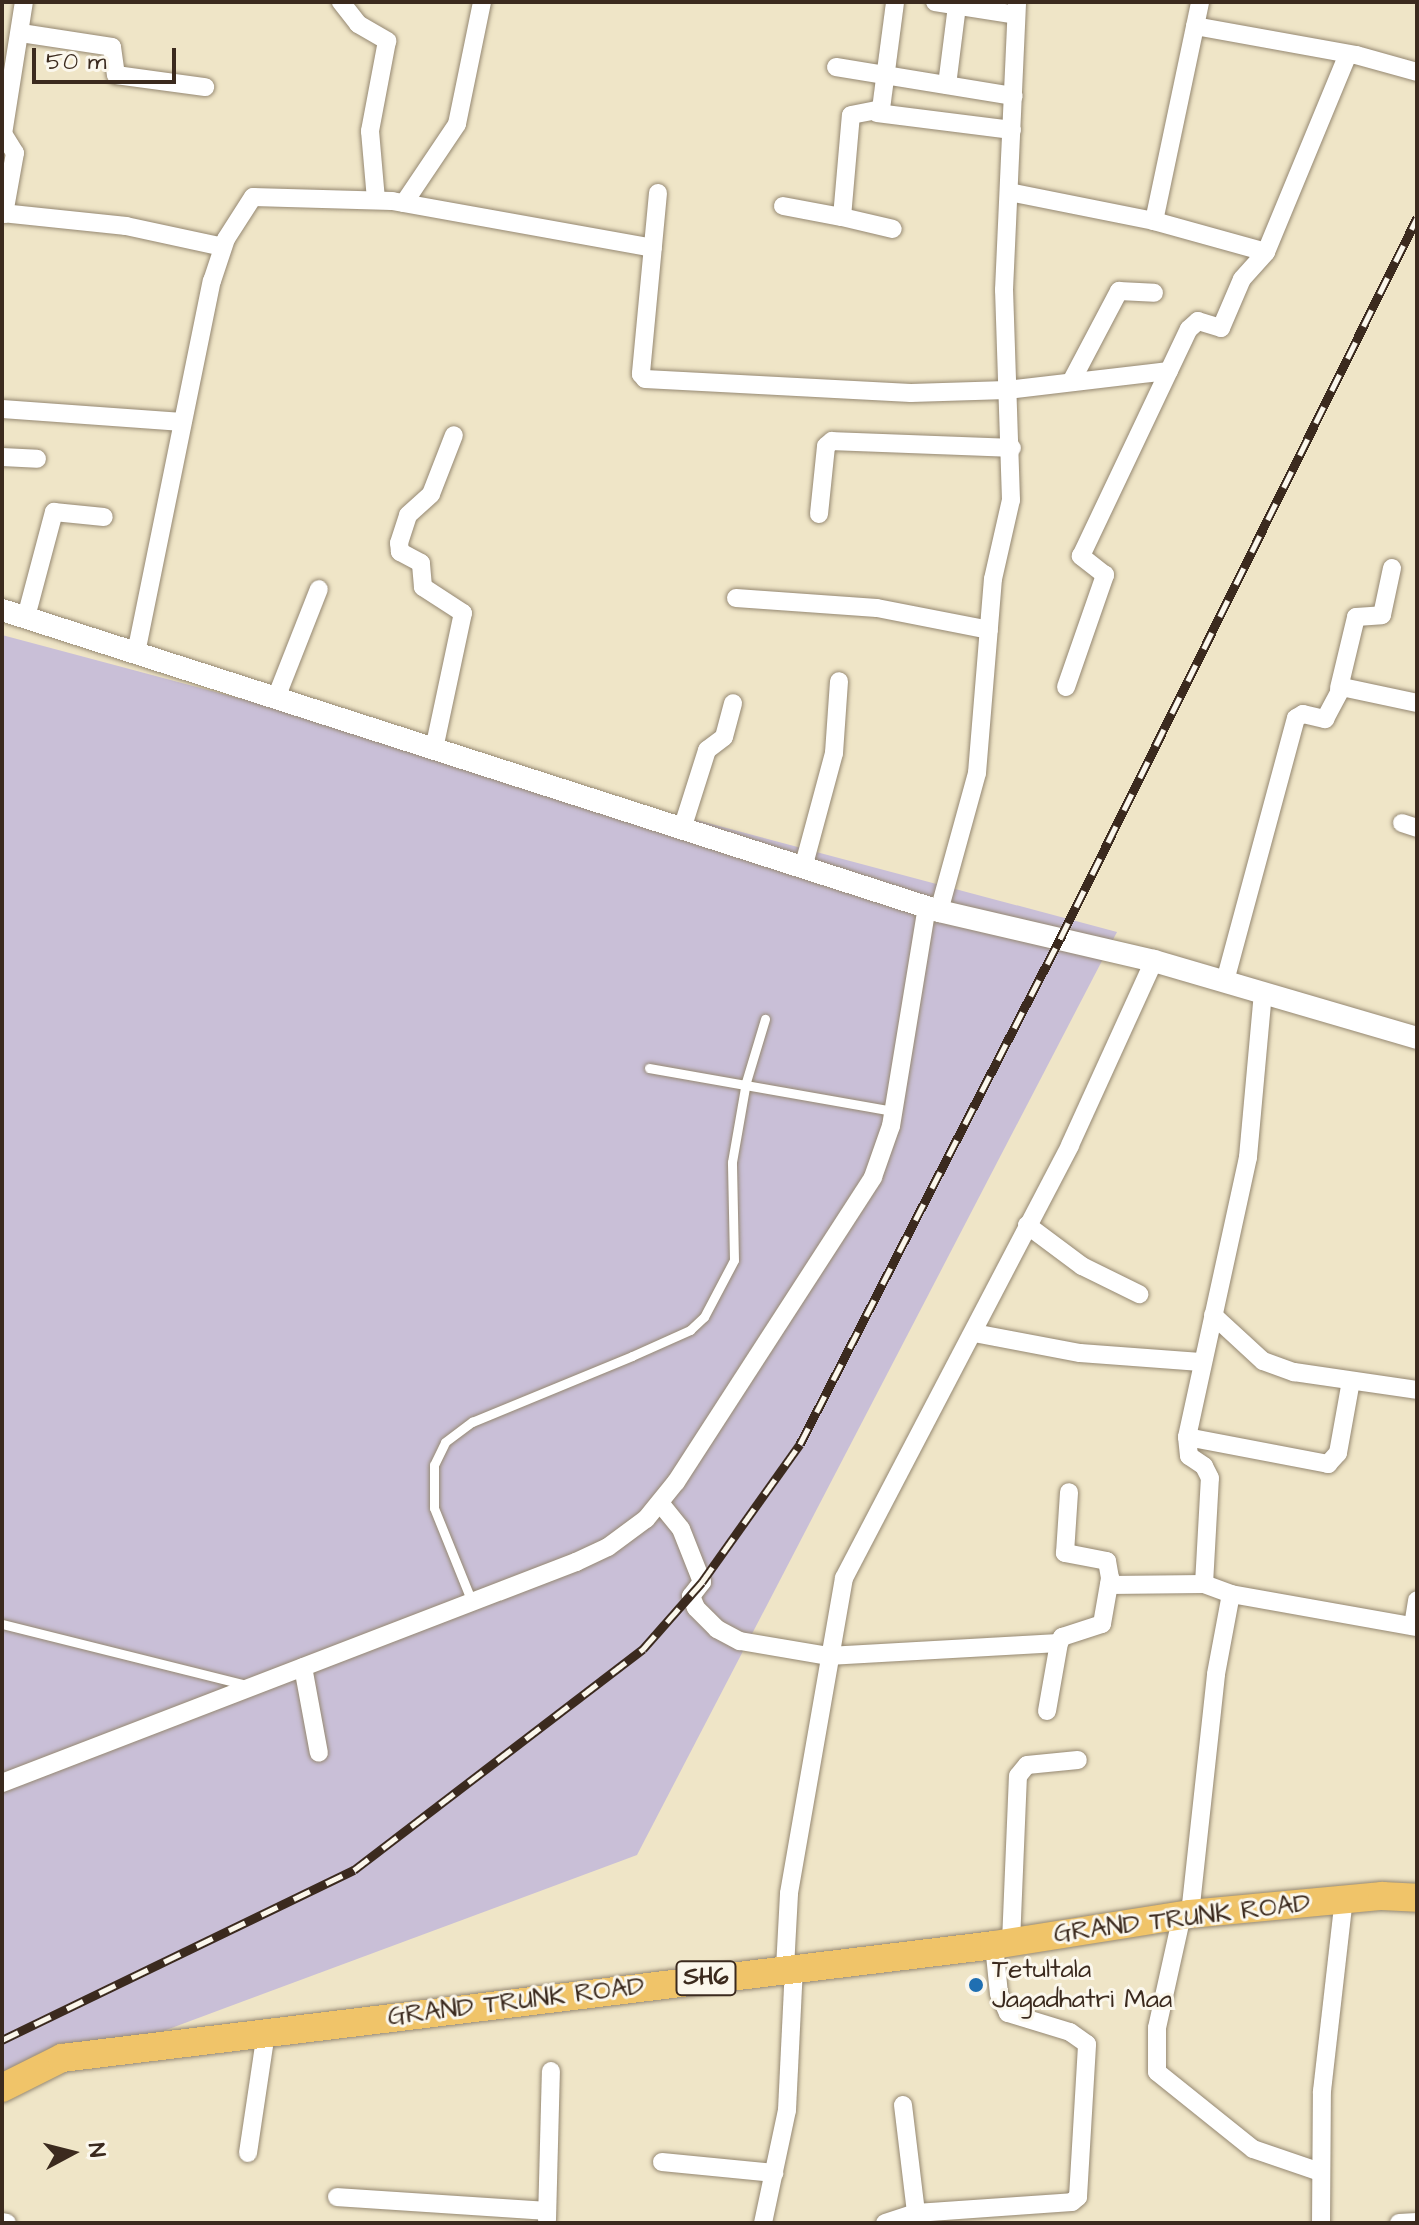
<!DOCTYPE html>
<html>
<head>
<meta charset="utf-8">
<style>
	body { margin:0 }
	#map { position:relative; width:1419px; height:2225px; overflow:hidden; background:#efe5c7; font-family:"Architects Daughter",sans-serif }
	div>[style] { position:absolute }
	.industrial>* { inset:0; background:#c9bfd7 }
	.roads { filter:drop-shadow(0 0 2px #958872) drop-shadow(0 0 2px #958872) }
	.service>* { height:9px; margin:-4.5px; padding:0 4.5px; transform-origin:4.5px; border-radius:4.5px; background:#fff }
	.minor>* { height:18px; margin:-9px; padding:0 9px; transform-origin:9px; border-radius:9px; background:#fff }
	.tertiary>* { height:22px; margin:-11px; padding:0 11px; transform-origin:11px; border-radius:11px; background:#fff }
	.primary>* { height:28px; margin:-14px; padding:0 14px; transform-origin:14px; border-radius:14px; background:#f0c469 }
	.rail>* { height:9px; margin-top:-4.5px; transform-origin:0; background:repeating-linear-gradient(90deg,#fbf7ec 0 18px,#3b2a1e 0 36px); box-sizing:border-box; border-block:2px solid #3b2a1e }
	.dots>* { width:22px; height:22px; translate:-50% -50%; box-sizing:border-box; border:4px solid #fbf7ec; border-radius:50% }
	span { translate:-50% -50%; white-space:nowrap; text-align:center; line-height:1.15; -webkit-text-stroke:6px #fbf7ec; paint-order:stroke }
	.shield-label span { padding:2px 6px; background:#fbf7ec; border:2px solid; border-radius:6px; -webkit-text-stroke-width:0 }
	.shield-label { font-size:24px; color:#3b2a1e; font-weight:700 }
	.street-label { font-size:26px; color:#3b2a1e }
	.poi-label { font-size:26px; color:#3b2a1e }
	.left { translate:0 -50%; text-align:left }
	.frame { position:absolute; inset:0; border:4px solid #3b2a1e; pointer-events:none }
	.north { position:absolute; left:32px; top:2113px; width:80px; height:80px; -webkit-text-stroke:6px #fbf7ec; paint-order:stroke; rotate:83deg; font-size:22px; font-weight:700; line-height:32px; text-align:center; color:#3b2a1e }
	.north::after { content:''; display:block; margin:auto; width:28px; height:36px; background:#3b2a1e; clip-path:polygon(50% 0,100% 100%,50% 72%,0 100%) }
	.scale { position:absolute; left:32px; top:48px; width:144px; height:36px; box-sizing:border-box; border:4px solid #3b2a1e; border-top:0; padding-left:10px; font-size:24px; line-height:28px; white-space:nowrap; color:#3b2a1e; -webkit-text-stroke:6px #fbf7ec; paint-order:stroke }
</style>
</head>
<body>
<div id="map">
	<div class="industrial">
		<div style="clip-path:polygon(2px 635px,1117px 932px,637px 1855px,2px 2091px)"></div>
	</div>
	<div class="roads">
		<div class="service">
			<div style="left:649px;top:1068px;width:249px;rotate:10deg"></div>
			<div style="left:472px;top:1602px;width:101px;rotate:-112deg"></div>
			<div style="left:434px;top:1508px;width:43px;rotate:-90deg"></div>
			<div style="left:434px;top:1465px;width:25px;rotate:-64deg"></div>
			<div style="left:445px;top:1442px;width:34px;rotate:-37deg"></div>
			<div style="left:472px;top:1422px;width:173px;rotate:-22.4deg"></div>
			<div style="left:632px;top:1356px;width:64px;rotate:-24.1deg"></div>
			<div style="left:690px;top:1330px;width:19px;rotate:-43deg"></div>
			<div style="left:704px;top:1317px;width:64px;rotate:-62.2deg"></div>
			<div style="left:734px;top:1260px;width:98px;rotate:-91.2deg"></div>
			<div style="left:732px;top:1162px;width:81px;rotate:-80.1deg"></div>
			<div style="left:746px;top:1082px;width:66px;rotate:-73.2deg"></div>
			<div style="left:2px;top:1624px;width:252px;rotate:14deg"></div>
		</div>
		<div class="minor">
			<div style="left:341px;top:2px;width:28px;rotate:52deg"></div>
			<div style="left:358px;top:24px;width:34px;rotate:30deg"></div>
			<div style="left:387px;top:41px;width:92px;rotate:100.7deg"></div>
			<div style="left:370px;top:131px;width:69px;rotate:85deg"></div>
			<div style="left:935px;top:2px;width:82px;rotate:9.1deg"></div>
			<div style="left:1195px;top:26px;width:164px;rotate:10.2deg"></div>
			<div style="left:1356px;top:55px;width:63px;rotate:15.6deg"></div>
			<div style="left:21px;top:33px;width:92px;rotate:8.7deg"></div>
			<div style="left:112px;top:47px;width:28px;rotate:82deg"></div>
			<div style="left:116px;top:75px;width:90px;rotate:7.7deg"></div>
			<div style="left:836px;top:67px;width:180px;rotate:9.3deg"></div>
			<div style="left:947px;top:85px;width:80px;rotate:-82.8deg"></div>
			<div style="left:877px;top:113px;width:136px;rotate:7.2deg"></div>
			<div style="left:1009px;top:192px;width:148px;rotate:11.3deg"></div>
			<div style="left:1154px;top:221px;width:116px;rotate:15.5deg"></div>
			<div style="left:658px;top:193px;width:182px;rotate:95.4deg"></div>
			<div style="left:641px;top:374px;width:6px;rotate:51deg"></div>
			<div style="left:645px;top:379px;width:266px;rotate:3deg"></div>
			<div style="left:911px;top:393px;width:96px;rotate:-1.8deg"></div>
			<div style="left:1007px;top:390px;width:163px;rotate:-6.7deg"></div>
			<div style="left:404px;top:203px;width:95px;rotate:-56.1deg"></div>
			<div style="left:457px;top:124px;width:125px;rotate:-78.4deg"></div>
			<div style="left:783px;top:206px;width:60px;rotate:10.6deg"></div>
			<div style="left:842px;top:217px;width:102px;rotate:-85deg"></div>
			<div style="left:851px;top:115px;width:31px;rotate:-11deg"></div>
			<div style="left:881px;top:109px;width:108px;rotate:-82.5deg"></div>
			<div style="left:2px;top:213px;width:125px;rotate:6deg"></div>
			<div style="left:126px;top:226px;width:99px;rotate:12.2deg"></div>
			<div style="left:4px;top:214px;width:62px;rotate:-79.8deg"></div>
			<div style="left:15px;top:153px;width:22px;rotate:-122deg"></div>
			<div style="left:3px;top:134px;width:134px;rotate:-81deg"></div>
			<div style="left:842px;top:217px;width:52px;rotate:13.2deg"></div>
			<div style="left:1154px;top:221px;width:224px;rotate:-78.1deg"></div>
			<div style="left:1071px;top:382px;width:103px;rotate:-62.2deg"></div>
			<div style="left:1119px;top:291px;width:35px;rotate:3deg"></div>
			<div style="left:2px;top:409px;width:181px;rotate:4.1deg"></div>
			<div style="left:2px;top:457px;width:35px;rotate:3deg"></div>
			<div style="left:819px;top:514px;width:68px;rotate:-84.1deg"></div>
			<div style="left:826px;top:446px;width:8px;rotate:-40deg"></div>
			<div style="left:832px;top:441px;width:180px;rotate:2.2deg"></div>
			<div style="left:736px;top:598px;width:141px;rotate:4.1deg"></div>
			<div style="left:877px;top:608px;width:114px;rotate:11.1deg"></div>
			<div style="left:26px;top:617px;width:109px;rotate:-75.1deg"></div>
			<div style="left:54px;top:512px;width:50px;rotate:5.7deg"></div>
			<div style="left:136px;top:653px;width:380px;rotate:-78.5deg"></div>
			<div style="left:212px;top:281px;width:44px;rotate:-71.6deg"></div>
			<div style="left:226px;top:239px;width:50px;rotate:-57.3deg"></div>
			<div style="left:253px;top:197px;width:139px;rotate:1.6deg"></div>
			<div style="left:392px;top:201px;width:265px;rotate:10.2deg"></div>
			<div style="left:1066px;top:687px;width:119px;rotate:-70.8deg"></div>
			<div style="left:1105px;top:575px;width:31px;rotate:-142deg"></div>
			<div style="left:1081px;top:556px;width:251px;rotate:-64.6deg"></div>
			<div style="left:1189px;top:329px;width:12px;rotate:-42deg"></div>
			<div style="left:1198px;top:321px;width:24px;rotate:17deg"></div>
			<div style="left:1221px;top:328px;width:53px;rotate:-66.8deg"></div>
			<div style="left:1242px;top:279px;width:36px;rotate:-48deg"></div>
			<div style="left:1266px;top:252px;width:214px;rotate:-67.5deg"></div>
			<div style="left:1339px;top:688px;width:73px;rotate:-76.5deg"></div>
			<div style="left:1356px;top:617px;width:26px;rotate:-4deg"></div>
			<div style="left:1382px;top:615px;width:48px;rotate:-78deg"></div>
			<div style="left:276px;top:698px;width:117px;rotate:-68.5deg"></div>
			<div style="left:434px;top:749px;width:139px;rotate:-78deg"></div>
			<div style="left:463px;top:613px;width:48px;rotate:-147deg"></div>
			<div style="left:423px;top:587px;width:24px;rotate:-95deg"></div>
			<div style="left:421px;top:563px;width:24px;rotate:-152deg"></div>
			<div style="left:400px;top:552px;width:9px;rotate:-96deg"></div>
			<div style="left:399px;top:543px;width:29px;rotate:-72deg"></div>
			<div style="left:408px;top:515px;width:31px;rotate:-42deg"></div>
			<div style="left:431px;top:494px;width:63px;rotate:-68.7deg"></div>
			<div style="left:1402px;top:823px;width:16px;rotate:18deg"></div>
			<div style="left:682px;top:829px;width:83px;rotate:-72.4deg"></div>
			<div style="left:707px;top:750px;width:21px;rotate:-37deg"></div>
			<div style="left:724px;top:737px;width:35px;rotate:-75deg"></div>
			<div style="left:803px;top:868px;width:119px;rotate:-74.9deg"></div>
			<div style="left:834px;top:753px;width:72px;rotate:-86deg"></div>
			<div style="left:939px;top:911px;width:143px;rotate:-74.6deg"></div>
			<div style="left:977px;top:773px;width:195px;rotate:-85.3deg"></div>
			<div style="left:993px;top:579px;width:81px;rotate:-77.2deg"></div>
			<div style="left:1011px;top:500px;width:210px;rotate:-91.9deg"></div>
			<div style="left:1004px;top:290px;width:288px;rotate:-87.4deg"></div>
			<div style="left:1225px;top:981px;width:272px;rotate:-74.9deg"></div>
			<div style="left:1296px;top:718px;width:8px;rotate:-30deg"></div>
			<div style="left:1303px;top:714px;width:23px;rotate:13deg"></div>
			<div style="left:1325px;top:719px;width:36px;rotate:-62deg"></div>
			<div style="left:1342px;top:687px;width:77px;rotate:12deg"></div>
			<div style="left:1027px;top:1225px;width:69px;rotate:36.7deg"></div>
			<div style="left:1082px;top:1266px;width:64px;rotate:26.2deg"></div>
			<div style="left:1213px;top:1315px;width:68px;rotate:42.6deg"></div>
			<div style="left:1263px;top:1361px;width:33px;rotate:20deg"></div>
			<div style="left:1294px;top:1372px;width:124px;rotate:8.3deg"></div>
			<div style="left:974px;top:1333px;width:108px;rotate:10.7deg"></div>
			<div style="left:1080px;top:1353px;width:121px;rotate:4.3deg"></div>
			<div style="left:1187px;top:1437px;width:144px;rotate:10.8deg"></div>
			<div style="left:1328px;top:1464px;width:15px;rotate:-48deg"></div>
			<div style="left:1338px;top:1453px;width:73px;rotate:-79.8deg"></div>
			<div style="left:660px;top:1503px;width:33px;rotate:51deg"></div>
			<div style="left:681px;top:1529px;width:57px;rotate:68.4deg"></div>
			<div style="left:702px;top:1582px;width:18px;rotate:128deg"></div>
			<div style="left:691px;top:1596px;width:13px;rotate:67deg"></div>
			<div style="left:696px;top:1608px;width:30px;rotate:45deg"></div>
			<div style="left:717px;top:1629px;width:26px;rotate:28deg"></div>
			<div style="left:740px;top:1641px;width:89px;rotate:9.7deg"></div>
			<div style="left:828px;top:1656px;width:231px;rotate:-3.2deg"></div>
			<div style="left:1204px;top:1584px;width:106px;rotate:-86.8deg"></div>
			<div style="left:1210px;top:1478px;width:13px;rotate:-117deg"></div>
			<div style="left:1204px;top:1466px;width:18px;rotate:-146deg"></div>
			<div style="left:1189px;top:1456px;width:19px;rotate:-96deg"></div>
			<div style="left:1187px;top:1437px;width:287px;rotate:-77.7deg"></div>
			<div style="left:1248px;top:1157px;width:166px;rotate:-84.8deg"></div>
			<div style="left:1109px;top:1585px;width:95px;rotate:-0.6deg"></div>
			<div style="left:1204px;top:1584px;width:29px;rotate:20deg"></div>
			<div style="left:1231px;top:1594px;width:189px;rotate:10.1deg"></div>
			<div style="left:1413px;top:1626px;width:26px;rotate:-81deg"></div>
			<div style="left:303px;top:1667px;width:87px;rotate:79.5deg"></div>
			<div style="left:1047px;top:1711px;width:69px;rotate:-80deg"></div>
			<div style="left:1059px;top:1643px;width:7px;rotate:-63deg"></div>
			<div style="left:1062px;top:1637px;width:42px;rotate:-18deg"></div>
			<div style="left:1102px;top:1624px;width:47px;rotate:-80.1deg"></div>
			<div style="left:1110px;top:1578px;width:17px;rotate:-100deg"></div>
			<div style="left:1107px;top:1561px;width:43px;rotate:-169.2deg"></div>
			<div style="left:1065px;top:1553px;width:61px;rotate:-86.2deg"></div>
			<div style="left:2px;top:1783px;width:615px;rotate:-21.06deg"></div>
			<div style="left:576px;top:1562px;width:35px;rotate:-25deg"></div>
			<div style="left:608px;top:1547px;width:47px;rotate:-36.4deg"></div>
			<div style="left:646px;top:1519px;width:48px;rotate:-51deg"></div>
			<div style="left:676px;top:1482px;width:363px;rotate:-57.1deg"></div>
			<div style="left:873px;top:1177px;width:54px;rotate:-70.6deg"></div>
			<div style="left:891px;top:1126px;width:222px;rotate:-80.7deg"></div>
			<div style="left:1190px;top:1914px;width:241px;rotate:-83.8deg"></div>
			<div style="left:1216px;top:1674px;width:81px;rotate:-79.4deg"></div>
			<div style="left:1182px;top:1915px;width:116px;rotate:102.5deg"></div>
			<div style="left:1157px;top:2028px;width:44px;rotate:90deg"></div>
			<div style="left:1157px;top:2072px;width:123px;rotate:38.7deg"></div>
			<div style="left:1253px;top:2149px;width:71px;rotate:18.9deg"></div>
			<div style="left:1011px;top:1942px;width:166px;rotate:-87.6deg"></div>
			<div style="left:1018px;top:1776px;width:14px;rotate:-51deg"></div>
			<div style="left:1027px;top:1765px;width:51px;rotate:-5.6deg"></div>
			<div style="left:785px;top:1968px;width:75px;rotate:-86.9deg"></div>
			<div style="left:789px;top:1893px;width:320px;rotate:-80.1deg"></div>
			<div style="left:844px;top:1578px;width:488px;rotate:-62.4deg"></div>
			<div style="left:1070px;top:1145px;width:202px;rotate:-65.5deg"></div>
			<div style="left:903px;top:2105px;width:109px;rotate:83.1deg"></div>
			<div style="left:248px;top:2153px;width:121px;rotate:-81.5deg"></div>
			<div style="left:662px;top:2162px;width:113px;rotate:5.6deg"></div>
			<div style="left:337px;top:2197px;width:210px;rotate:3.8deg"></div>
			<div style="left:547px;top:2220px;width:149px;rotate:-88.5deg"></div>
			<div style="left:2px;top:2222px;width:5px;rotate:11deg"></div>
			<div style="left:763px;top:2223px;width:116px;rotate:-78deg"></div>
			<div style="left:787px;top:2110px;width:143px;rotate:-87.2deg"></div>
			<div style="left:885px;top:2223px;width:33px;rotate:-18deg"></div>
			<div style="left:916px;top:2213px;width:156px;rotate:-4deg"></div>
			<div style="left:1072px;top:2202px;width:8px;rotate:-40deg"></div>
			<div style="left:1078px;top:2197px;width:153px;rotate:-86.6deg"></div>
			<div style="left:1087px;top:2044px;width:21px;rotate:-145deg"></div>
			<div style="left:1070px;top:2032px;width:65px;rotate:-163deg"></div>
			<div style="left:1008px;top:2013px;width:21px;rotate:-115deg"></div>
			<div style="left:999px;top:1994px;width:49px;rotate:-95.8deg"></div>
			<div style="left:1321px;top:2223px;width:132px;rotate:-89.6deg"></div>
			<div style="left:1322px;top:2091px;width:193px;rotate:-83.5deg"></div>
			<div style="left:1399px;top:2223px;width:18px;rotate:-3deg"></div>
		</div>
		<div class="tertiary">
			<div style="left:2px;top:610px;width:984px;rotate:17.81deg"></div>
			<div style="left:939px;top:911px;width:221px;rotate:13.1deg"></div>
			<div style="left:1154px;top:961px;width:274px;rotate:16.3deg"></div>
		</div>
		<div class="primary">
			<div style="left:2px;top:2088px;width:67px;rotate:-26.6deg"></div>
			<div style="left:62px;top:2058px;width:939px;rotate:-6.91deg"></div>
			<div style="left:994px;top:1945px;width:198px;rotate:-9deg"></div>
			<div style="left:1190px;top:1914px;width:193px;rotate:-5.4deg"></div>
			<div style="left:1382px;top:1896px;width:35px;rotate:3deg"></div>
		</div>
	</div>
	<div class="rail">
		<div style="left:2px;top:2040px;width:391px;rotate:-25.8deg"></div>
		<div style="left:354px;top:1870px;width:364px;rotate:-37.4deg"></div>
		<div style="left:643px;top:1649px;width:89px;rotate:-48.6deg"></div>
		<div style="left:702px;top:1582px;width:169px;rotate:-54.6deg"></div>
		<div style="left:800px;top:1444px;width:568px;rotate:-62.76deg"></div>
		<div style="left:1060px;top:939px;width:805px;rotate:-63.66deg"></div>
	</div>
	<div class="dots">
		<div style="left:976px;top:1985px;background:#1f6fb2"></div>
	</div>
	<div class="shield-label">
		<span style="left:706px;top:1978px">SH6</span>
	</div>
	<div class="street-label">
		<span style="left:1182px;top:1919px;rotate:-7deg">GRAND TRUNK ROAD</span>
		<span style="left:516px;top:2002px;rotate:-7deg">GRAND TRUNK ROAD</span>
	</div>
	<div class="poi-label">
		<span class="left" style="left:992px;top:1985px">Tetultala<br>Jagadhatri Maa</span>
	</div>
	<div class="frame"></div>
	<div class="north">N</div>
	<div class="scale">50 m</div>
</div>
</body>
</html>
